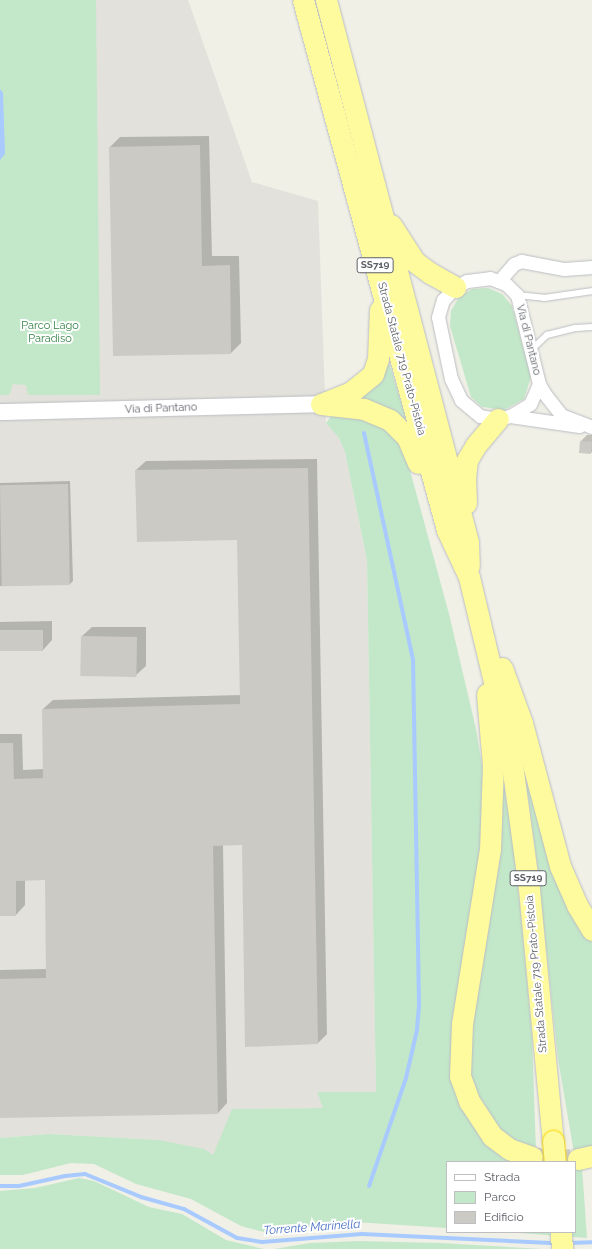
<!DOCTYPE html>
<html>
<head>
<meta charset="utf-8">
<style>
	body { margin:0 }
	#map { position:relative; width:592px; height:1249px; overflow:hidden; background:#f0f0e7; font-family:Raleway,sans-serif }
	div>[style] { position:absolute }
	.industrial>* { inset:0; background:#e2e1db }
	.green>* { inset:0; background:#c3e7c9 }
	.water>* { inset:0; background:#a8caff }
	.shadow>* { inset:0; background:#0003 }
	.stream>* { height:4px; margin:-2px; padding:0 2px; transform-origin:2px; border-radius:2px; background:#a8caff }
	.building>* { inset:0; background:#cccac4; transform-origin:0 0 }
	.trunk-tunnel>* { height:21px; margin-top:-10.5px; transform-origin:0; background:repeating-linear-gradient(90deg,#ccccc7 0 21px,transparent 0 31px) }
	.roads { filter:drop-shadow(0 0 1px #bbbdc2) drop-shadow(0 0 1px #bbbdc2) }
	.service>* { height:6px; margin:-3px; padding:0 3px; transform-origin:3px; border-radius:3px; background:#fff }
	.minor>* { height:13px; margin:-6.5px; padding:0 6.5px; transform-origin:6.5px; border-radius:6.5px; background:#fff }
	.tertiary>* { height:16px; margin:-8px; padding:0 8px; transform-origin:8px; border-radius:8px; background:#fff }
	.trunk>* { height:21px; margin:-10.5px; padding:0 10.5px; transform-origin:10.5px; border-radius:10.5px; background:#fefa9e }
	.bridges { filter:drop-shadow(0 0 1px #f7d400) drop-shadow(0 0 1px #f7d400) }
	.trunk-bridge>* { height:21px; margin:-10.5px; padding:0 10.5px; transform-origin:10.5px; border-radius:10.5px; background:#fefa9e }
	span { translate:-50% -50%; white-space:nowrap; text-align:center; line-height:1.15; -webkit-text-stroke:4px #fff; paint-order:stroke }
	.shield-label span { padding:1px 3px; background:#fff; border:1px solid; border-radius:3px; -webkit-text-stroke-width:0 }
	.shield-label { font-size:10px; color:#5e6067; font-weight:700 }
	.park-label { font-size:11px; color:#338144 }
	.street-label { font-size:11px; color:#5e6067 }
	.water-label { font-size:12px; color:#486fc5; font-style:italic }
	.legend { position:absolute; left:446px; top:1161px; width:130px; height:72px; box-sizing:border-box; background:#fff; border:1px solid #bfbfc2; margin:0; padding:5px 7px; list-style:none; font-size:12px; color:#5e6067 }
	.legend li { display:flex; align-items:center; gap:8px; height:20px }
	.legend b { width:20px; border:1px solid #bfbfc2 }
</style>
</head>
<body>
<div id="map">
	<div class="industrial">
		<div style="clip-path:polygon(0 0,188px 0,252px 182px,318px 201px,326px 423px,339px 438px,345px 452px,367px 560px,376px 1092px,317px 1092px,323px 1108px,233px 1109px,213px 1155px,159px 1140px,49px 1134px,0 1138px)"></div>
	</div>
	<div class="green">
		<div style="clip-path:polygon(0 0,96px 0,100px 395px,28px 395px,26px 385px,13px 384px,9px 395px,0 395px)"></div>
		<div style="clip-path:polygon(488px 288px,502px 294px,512px 306px,531px 377px,524px 399px,504px 410px,482px 407px,471px 397px,450px 326px,451px 311px,459px 297px,472px 289px)"></div>
		<div style="clip-path:polygon(388px 359px,406px 418px,403px 420px,355px 399px)"></div>
		<div style="clip-path:polygon(332px 415px,376px 418px,404px 448px,449px 614px,476px 729px,485px 784px,485px 810px,452px 1067px,520px 1162px,447px 1162px,447px 1228px,355px 1222px,264px 1232px,241px 1226px,191px 1199px,136px 1184px,94px 1164px,71px 1163px,23px 1175px,0 1175px,0 1138px,49px 1134px,159px 1140px,204px 1149px,213px 1155px,232px 1109px,323px 1108px,317px 1092px,376px 1092px,367px 560px,345px 452px,339px 438px,326px 423px)"></div>
		<div style="clip-path:polygon(524px 766px,582px 927px,592px 942px,592px 1150px,574px 1153px,558px 1059px,538px 871px)"></div>
		<div style="clip-path:polygon(501px 769px,511px 825px,522px 926px,532px 1036px,536px 1151px,514px 1143px,484px 1113px,467px 1066px)"></div>
		<div style="clip-path:polygon(582px 1167px,587px 1238px,504px 1232px,575px 1232px,575px 1168px)"></div>
		<div style="clip-path:polygon(79px 1178px,94px 1181px,149px 1207px,182px 1214px,226px 1240px,264px 1249px,0 1249px,0 1191px,35px 1188px)"></div>
		<div style="clip-path:polygon(359px 1241px,440px 1243px,542px 1249px,274px 1249px,310px 1243px)"></div>
	</div>
	<div class="water">
		<div style="clip-path:polygon(0 89px,3px 93px,5px 154px,0 160px)"></div>
	</div>
	<div class="shadow">
		<div style="clip-path:polygon(209px 136px,212px 256px,239px 256px,241px 343px,231px 353px,114px 355px,110px 147px,120px 137px)"></div>
		<div style="clip-path:polygon(587px 435px,592px 435px,592px 453px,581px 441px)"></div>
		<div style="clip-path:polygon(317px 459px,327px 1034px,318px 1043px,243px 844px,223px 844px,227px 1103px,218px 1113px,0 1117px,0 970px,47px 969px,46px 878px,25px 879px,25px 905px,16px 915px,0 915px,0 734px,22px 734px,23px 770px,44px 769px,43px 709px,53px 700px,241px 695px,238px 539px,136px 470px,146px 461px)"></div>
		<div style="clip-path:polygon(70px 481px,73px 581px,70px 584px,0 586px,0 483px)"></div>
		<div style="clip-path:polygon(52px 621px,52px 640px,43px 650px,0 651px,0 622px)"></div>
		<div style="clip-path:polygon(92px 627px,146px 627px,146px 666px,136px 675px,82px 636px)"></div>
	</div>
	<div class="stream">
		<div style="left:364px;top:433px;width:231px;rotate:77.8deg"></div>
		<div style="left:413px;top:659px;width:347px;rotate:89deg"></div>
		<div style="left:419px;top:1006px;width:24px;rotate:95deg"></div>
		<div style="left:417px;top:1030px;width:49px;rotate:102.9deg"></div>
		<div style="left:406px;top:1078px;width:114px;rotate:108.9deg"></div>
		<div style="left:0;top:1186px;width:19px"></div>
		<div style="left:19px;top:1186px;width:47px;rotate:-12.3deg"></div>
		<div style="left:65px;top:1176px;width:20px;rotate:-6deg"></div>
		<div style="left:85px;top:1174px;width:61px;rotate:22.3deg"></div>
		<div style="left:141px;top:1197px;width:45px;rotate:15.6deg"></div>
		<div style="left:184px;top:1209px;width:60px;rotate:28.7deg"></div>
		<div style="left:237px;top:1238px;width:25px;rotate:9deg"></div>
		<div style="left:262px;top:1242px;width:100px;rotate:-4.6deg"></div>
		<div style="left:362px;top:1234px;width:194px;rotate:2.7deg"></div>
		<div style="left:568px;top:1243px;width:24px;rotate:-2deg"></div>
	</div>
	<div class="building">
		<div style="clip-path:polygon(200px 145px,202px 266px,230px 265px,231px 354px,113px 356px,109px 147px)"></div>
		<div style="left:580px;top:441px;width:12px;height:12px;rotate:5deg"></div>
		<div style="clip-path:polygon(308px 468px,318px 1044px,245px 1047px,242px 845px,213px 846px,218px 1114px,0 1118px,0 979px,46px 978px,45px 880px,16px 881px,16px 916px,0 916px,0 743px,13px 743px,14px 779px,43px 778px,42px 709px,240px 704px,237px 540px,137px 542px,135px 470px)"></div>
		<div style="left:68px;top:484px;width:101px;height:68px;rotate:89deg"></div>
		<div style="left:43px;top:630px;width:21px;height:43px;rotate:90deg"></div>
		<div style="left:81px;top:636px;width:56px;height:40px;rotate:1deg"></div>
	</div>
	<div class="trunk-tunnel">
		<div style="left:532px;top:1157px;width:17px;rotate:10deg"></div>
		<div style="left:549px;top:1160px;width:29px;rotate:-2deg"></div>
	</div>
	<div class="roads">
		<div class="service">
			<div style="left:517px;top:295px;width:27px;rotate:6deg"></div>
			<div style="left:544px;top:298px;width:49px;rotate:-8.3deg"></div>
			<div style="left:532px;top:349px;width:21px;rotate:-43deg"></div>
			<div style="left:547px;top:335px;width:30px;rotate:-14deg"></div>
			<div style="left:576px;top:328px;width:16px;rotate:-4deg"></div>
		</div>
		<div class="minor">
			<div style="left:499px;top:281px;width:23px;rotate:-49deg"></div>
			<div style="left:514px;top:264px;width:8px;rotate:-23deg"></div>
			<div style="left:521px;top:261px;width:44px;rotate:10.5deg"></div>
			<div style="left:564px;top:269px;width:28px;rotate:-4deg"></div>
			<div style="left:539px;top:384px;width:22px;rotate:114deg"></div>
			<div style="left:530px;top:404px;width:23px;rotate:149deg"></div>
			<div style="left:510px;top:416px;width:12px;rotate:166deg"></div>
			<div style="left:498px;top:419px;width:18px;rotate:-171deg"></div>
			<div style="left:480px;top:416px;width:25px;rotate:-140deg"></div>
			<div style="left:461px;top:400px;width:23px;rotate:-115deg"></div>
			<div style="left:451px;top:379px;width:63px;rotate:-101.8deg"></div>
			<div style="left:438px;top:317px;width:18px;rotate:-74deg"></div>
			<div style="left:443px;top:300px;width:18px;rotate:-47deg"></div>
			<div style="left:455px;top:287px;width:13px;rotate:-27deg"></div>
			<div style="left:467px;top:281px;width:23px;rotate:-7deg"></div>
			<div style="left:490px;top:278px;width:17px;rotate:21deg"></div>
			<div style="left:506px;top:284px;width:16px;rotate:45deg"></div>
			<div style="left:517px;top:295px;width:92px;rotate:76.1deg"></div>
			<div style="left:539px;top:384px;width:10px;rotate:61deg"></div>
			<div style="left:544px;top:393px;width:28px;rotate:52deg"></div>
			<div style="left:561px;top:415px;width:33px;rotate:21deg"></div>
			<div style="left:510px;top:416px;width:70px;rotate:8.2deg"></div>
		</div>
		<div class="tertiary">
			<div style="left:0;top:412px;width:321px;rotate:-1.4deg"></div>
		</div>
		<div class="trunk">
			<div style="left:303px;top:0;width:549px;rotate:74.8deg"></div>
			<div style="left:447px;top:530px;width:52px;rotate:64.9deg"></div>
			<div style="left:469px;top:577px;width:177px;rotate:76.6deg"></div>
			<div style="left:510px;top:749px;width:141px;rotate:82.3deg"></div>
			<div style="left:529px;top:889px;width:253px;rotate:84.6deg"></div>
			<div style="left:326px;top:0;width:560px;rotate:75.32deg"></div>
			<div style="left:468px;top:542px;width:24px;rotate:88deg"></div>
			<div style="left:391px;top:225px;width:44px;rotate:57deg"></div>
			<div style="left:415px;top:262px;width:19px;rotate:36deg"></div>
			<div style="left:430px;top:273px;width:29px;rotate:29deg"></div>
			<div style="left:324px;top:403px;width:29px;rotate:-22deg"></div>
			<div style="left:351px;top:392px;width:28px;rotate:-39deg"></div>
			<div style="left:373px;top:374px;width:16px;rotate:-72deg"></div>
			<div style="left:378px;top:359px;width:49px;rotate:-87.7deg"></div>
			<div style="left:321px;top:404px;width:43px;rotate:6.6deg"></div>
			<div style="left:364px;top:409px;width:28px;rotate:23deg"></div>
			<div style="left:390px;top:420px;width:24px;rotate:45deg"></div>
			<div style="left:407px;top:437px;width:28px;rotate:67deg"></div>
			<div style="left:466px;top:503px;width:24px;rotate:-92deg"></div>
			<div style="left:465px;top:479px;width:19px;rotate:-84deg"></div>
			<div style="left:467px;top:460px;width:17px;rotate:-59deg"></div>
			<div style="left:476px;top:445px;width:34px;rotate:-50deg"></div>
			<div style="left:502px;top:668px;width:59px;rotate:70deg"></div>
			<div style="left:522px;top:723px;width:148px;rotate:75.1deg"></div>
			<div style="left:560px;top:866px;width:43px;rotate:66.4deg"></div>
			<div style="left:577px;top:905px;width:29px;rotate:59deg"></div>
			<div style="left:487px;top:694px;width:71px;rotate:85.2deg"></div>
			<div style="left:493px;top:765px;width:84px;rotate:92deg"></div>
			<div style="left:490px;top:849px;width:177px;rotate:99.1deg"></div>
			<div style="left:462px;top:1024px;width:52px;rotate:92.2deg"></div>
			<div style="left:460px;top:1076px;width:27px;rotate:70deg"></div>
			<div style="left:469px;top:1101px;width:42px;rotate:56.7deg"></div>
			<div style="left:492px;top:1136px;width:21px;rotate:37deg"></div>
			<div style="left:509px;top:1149px;width:24px;rotate:19deg"></div>
			<div style="left:578px;top:1159px;width:14px;rotate:-12deg"></div>
			<div style="left:561px;top:1232px;width:17px;rotate:87deg"></div>
		</div>
	</div>
	<div class="bridges">
		<div class="trunk-bridge">
			<div style="left:553px;top:1141px;width:21px;rotate:85deg"></div>
		</div>
	</div>
	<div class="shield-label">
		<span style="left:375px;top:265px">SS719</span>
		<span style="left:528px;top:878px">SS719</span>
	</div>
	<div class="park-label">
		<span style="left:50px;top:333px">Parco Lago<br>Paradiso</span>
	</div>
	<div class="street-label">
		<span style="left:528px;top:340px;rotate:76deg">Via di Pantano</span>
		<span style="left:401px;top:359px;rotate:75deg">Strada Statale 719 Prato-Pistoia</span>
		<span style="left:161px;top:409px;rotate:-2deg">Via di Pantano</span>
		<span style="left:537px;top:974px;rotate:-95deg">Strada Statale 719 Prato-Pistoia</span>
	</div>
	<div class="water-label">
		<span style="left:312px;top:1228px;rotate:-4deg">Torrente Marinella</span>
	</div>
	<ul class="legend">
	<li><b style="height:5px;background:#fff"></b>Strada</li>
	<li><b style="height:11px;background:#c3e7c9"></b>Parco</li>
	<li><b style="height:11px;background:#cccac4"></b>Edificio</li>
	</ul>
</div>
</body>
</html>
